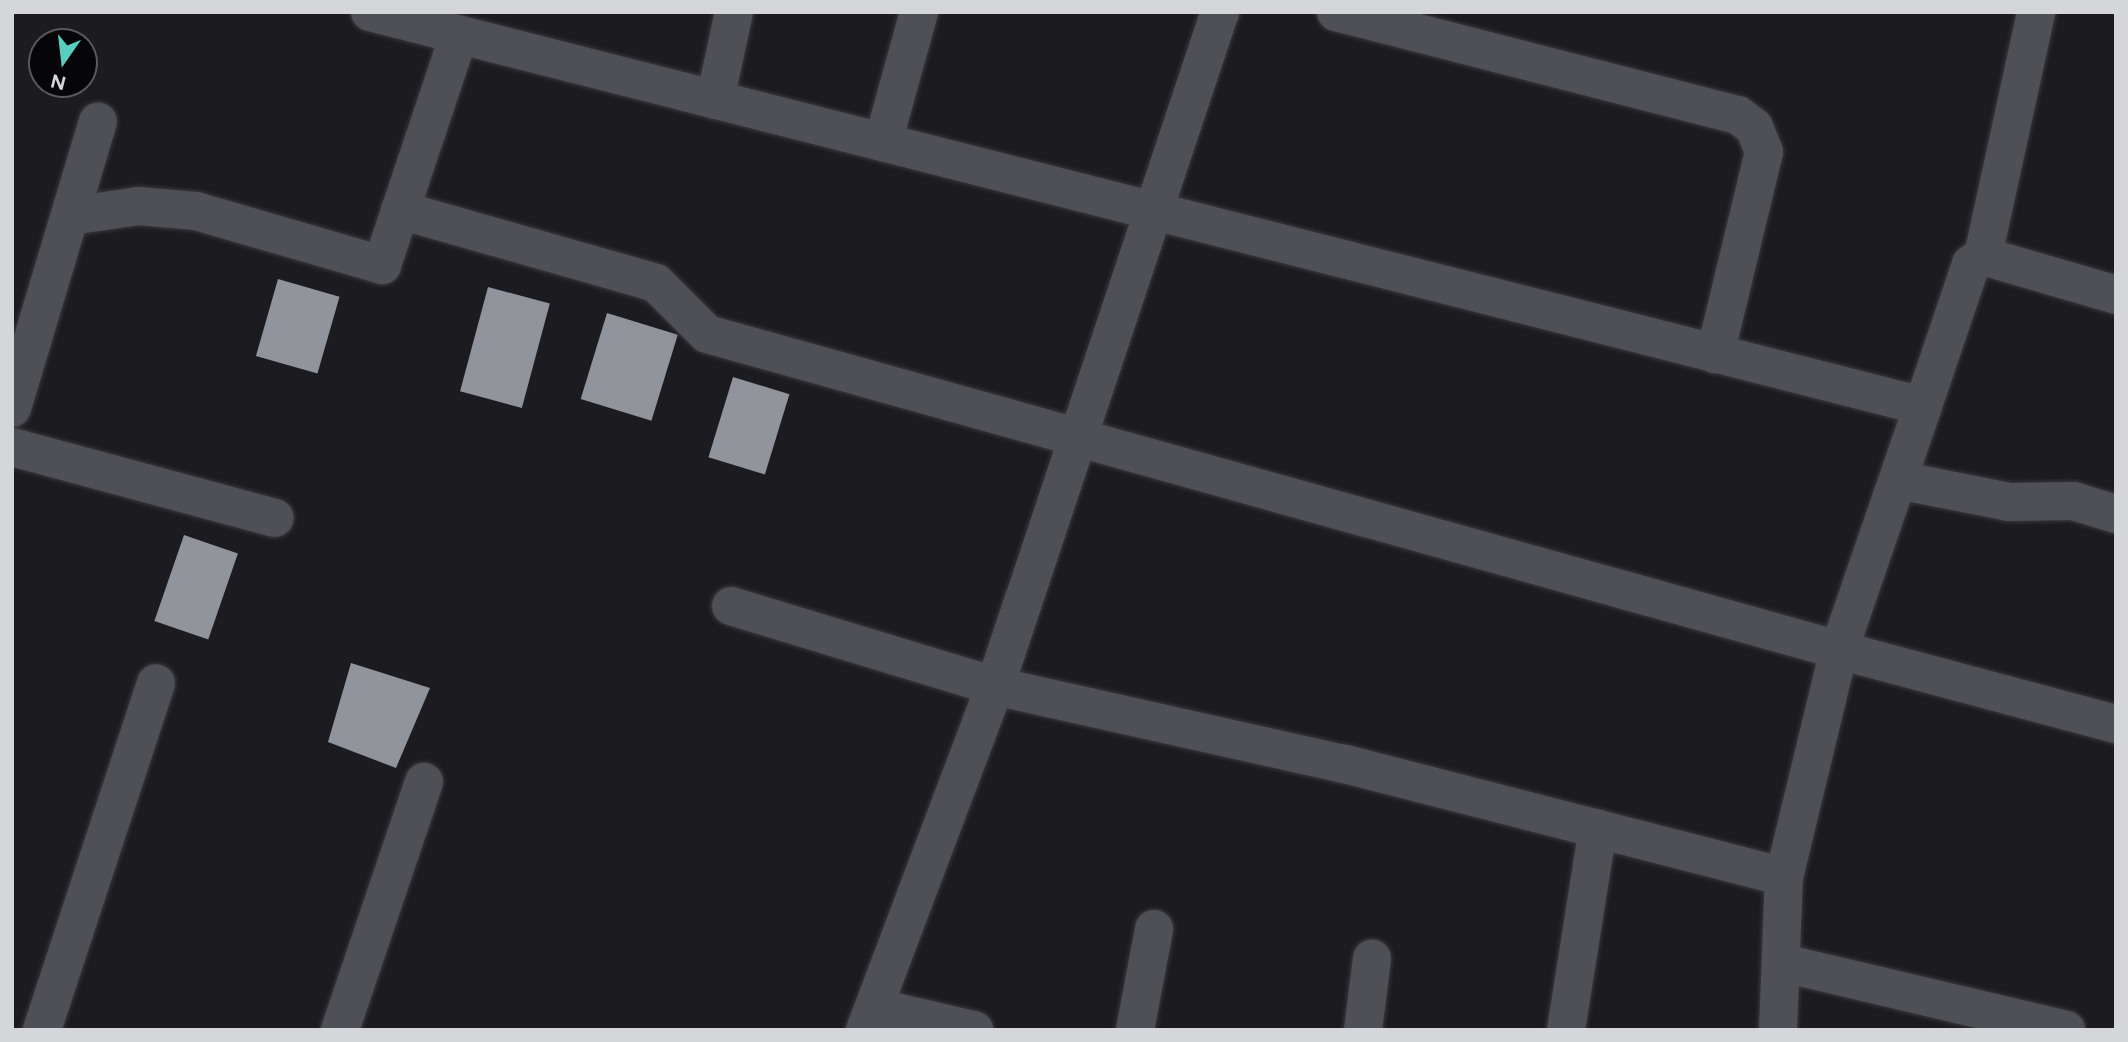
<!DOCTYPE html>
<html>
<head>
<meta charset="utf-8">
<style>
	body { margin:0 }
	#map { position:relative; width:2128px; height:1042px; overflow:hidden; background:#1b1b20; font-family:Figtree,sans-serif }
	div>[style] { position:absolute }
	.building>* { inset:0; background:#91949a; transform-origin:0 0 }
	.roads { filter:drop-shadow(0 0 2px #38383b) drop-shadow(0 0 2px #38383b) }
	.minor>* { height:38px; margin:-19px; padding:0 19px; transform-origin:19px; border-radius:19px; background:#4f5055 }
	span { translate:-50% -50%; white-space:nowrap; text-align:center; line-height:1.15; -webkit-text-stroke:7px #060608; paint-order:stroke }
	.frame { position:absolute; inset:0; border:14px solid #d5d6d9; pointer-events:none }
	.north { position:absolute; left:28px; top:28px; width:70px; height:70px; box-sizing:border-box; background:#060608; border:2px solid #59595c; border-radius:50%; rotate:194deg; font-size:19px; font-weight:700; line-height:28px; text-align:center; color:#d5d6d9 }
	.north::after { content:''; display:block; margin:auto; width:24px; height:32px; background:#59cebf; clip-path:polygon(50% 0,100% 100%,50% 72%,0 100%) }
</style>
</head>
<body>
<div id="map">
	<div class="building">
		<div style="left:278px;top:279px;width:64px;height:80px;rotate:16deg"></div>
		<div style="left:488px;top:287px;width:64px;height:108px;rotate:15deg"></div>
		<div style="left:607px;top:313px;width:74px;height:90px;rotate:17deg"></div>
		<div style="left:733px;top:377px;width:59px;height:84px;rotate:17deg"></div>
		<div style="left:184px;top:535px;width:57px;height:91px;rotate:19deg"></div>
		<div style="clip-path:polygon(351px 663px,430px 688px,396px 768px,328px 742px)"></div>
	</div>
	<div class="roads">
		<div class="minor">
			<div style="left:370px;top:12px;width:1602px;rotate:14.24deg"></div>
			<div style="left:1923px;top:406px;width:150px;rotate:-71.3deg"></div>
			<div style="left:1971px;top:264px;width:14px;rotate:-34deg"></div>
			<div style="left:1983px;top:256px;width:250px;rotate:-77.7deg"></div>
			<div style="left:1336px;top:12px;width:415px;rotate:14.4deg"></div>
			<div style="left:1738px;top:115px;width:20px;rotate:37deg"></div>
			<div style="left:1754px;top:127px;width:27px;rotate:68deg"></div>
			<div style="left:1764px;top:152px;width:208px;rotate:103.6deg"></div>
			<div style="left:715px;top:100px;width:90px;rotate:-77.8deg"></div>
			<div style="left:883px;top:142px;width:135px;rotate:-74.5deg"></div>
			<div style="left:400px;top:210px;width:266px;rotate:15.9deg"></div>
			<div style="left:656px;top:283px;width:72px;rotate:45deg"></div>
			<div style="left:707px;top:334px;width:1175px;rotate:15.6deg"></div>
			<div style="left:1839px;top:650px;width:258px;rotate:-71deg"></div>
			<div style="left:71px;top:216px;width:68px;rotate:-8.5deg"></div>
			<div style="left:138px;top:206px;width:58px;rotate:4.9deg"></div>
			<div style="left:196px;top:211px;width:194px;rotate:16.2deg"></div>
			<div style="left:382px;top:265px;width:243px;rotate:-71.5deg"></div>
			<div style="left:1983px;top:256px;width:139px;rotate:16.3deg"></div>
			<div style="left:12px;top:408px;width:299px;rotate:-73.3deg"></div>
			<div style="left:12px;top:447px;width:272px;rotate:15.1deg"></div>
			<div style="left:1898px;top:480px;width:113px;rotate:11.2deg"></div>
			<div style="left:2009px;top:502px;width:64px;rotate:-0.9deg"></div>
			<div style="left:2073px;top:501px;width:45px;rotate:16.8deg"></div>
			<div style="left:731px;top:606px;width:276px;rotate:16.9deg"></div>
			<div style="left:995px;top:686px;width:359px;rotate:12.6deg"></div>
			<div style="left:1345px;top:764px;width:453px;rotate:14.4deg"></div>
			<div style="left:1784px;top:877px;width:234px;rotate:-76.4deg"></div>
			<div style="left:1839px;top:650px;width:287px;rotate:15deg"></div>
			<div style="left:1783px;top:963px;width:291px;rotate:13.3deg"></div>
			<div style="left:874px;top:1007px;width:103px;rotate:13deg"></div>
			<div style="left:42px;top:1030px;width:365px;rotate:-71.8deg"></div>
			<div style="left:340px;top:1030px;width:262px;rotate:-71.3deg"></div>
			<div style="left:865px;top:1030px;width:368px;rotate:-69.3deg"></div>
			<div style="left:995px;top:686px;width:711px;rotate:-71.54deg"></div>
			<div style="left:1135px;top:1030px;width:103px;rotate:-79.3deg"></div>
			<div style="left:1363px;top:1030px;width:72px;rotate:-82.8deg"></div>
			<div style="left:1566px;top:1030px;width:204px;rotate:-81deg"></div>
			<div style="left:1778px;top:1030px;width:153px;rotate:-87.8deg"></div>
		</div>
	</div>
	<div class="frame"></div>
	<div class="north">N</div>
</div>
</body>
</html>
